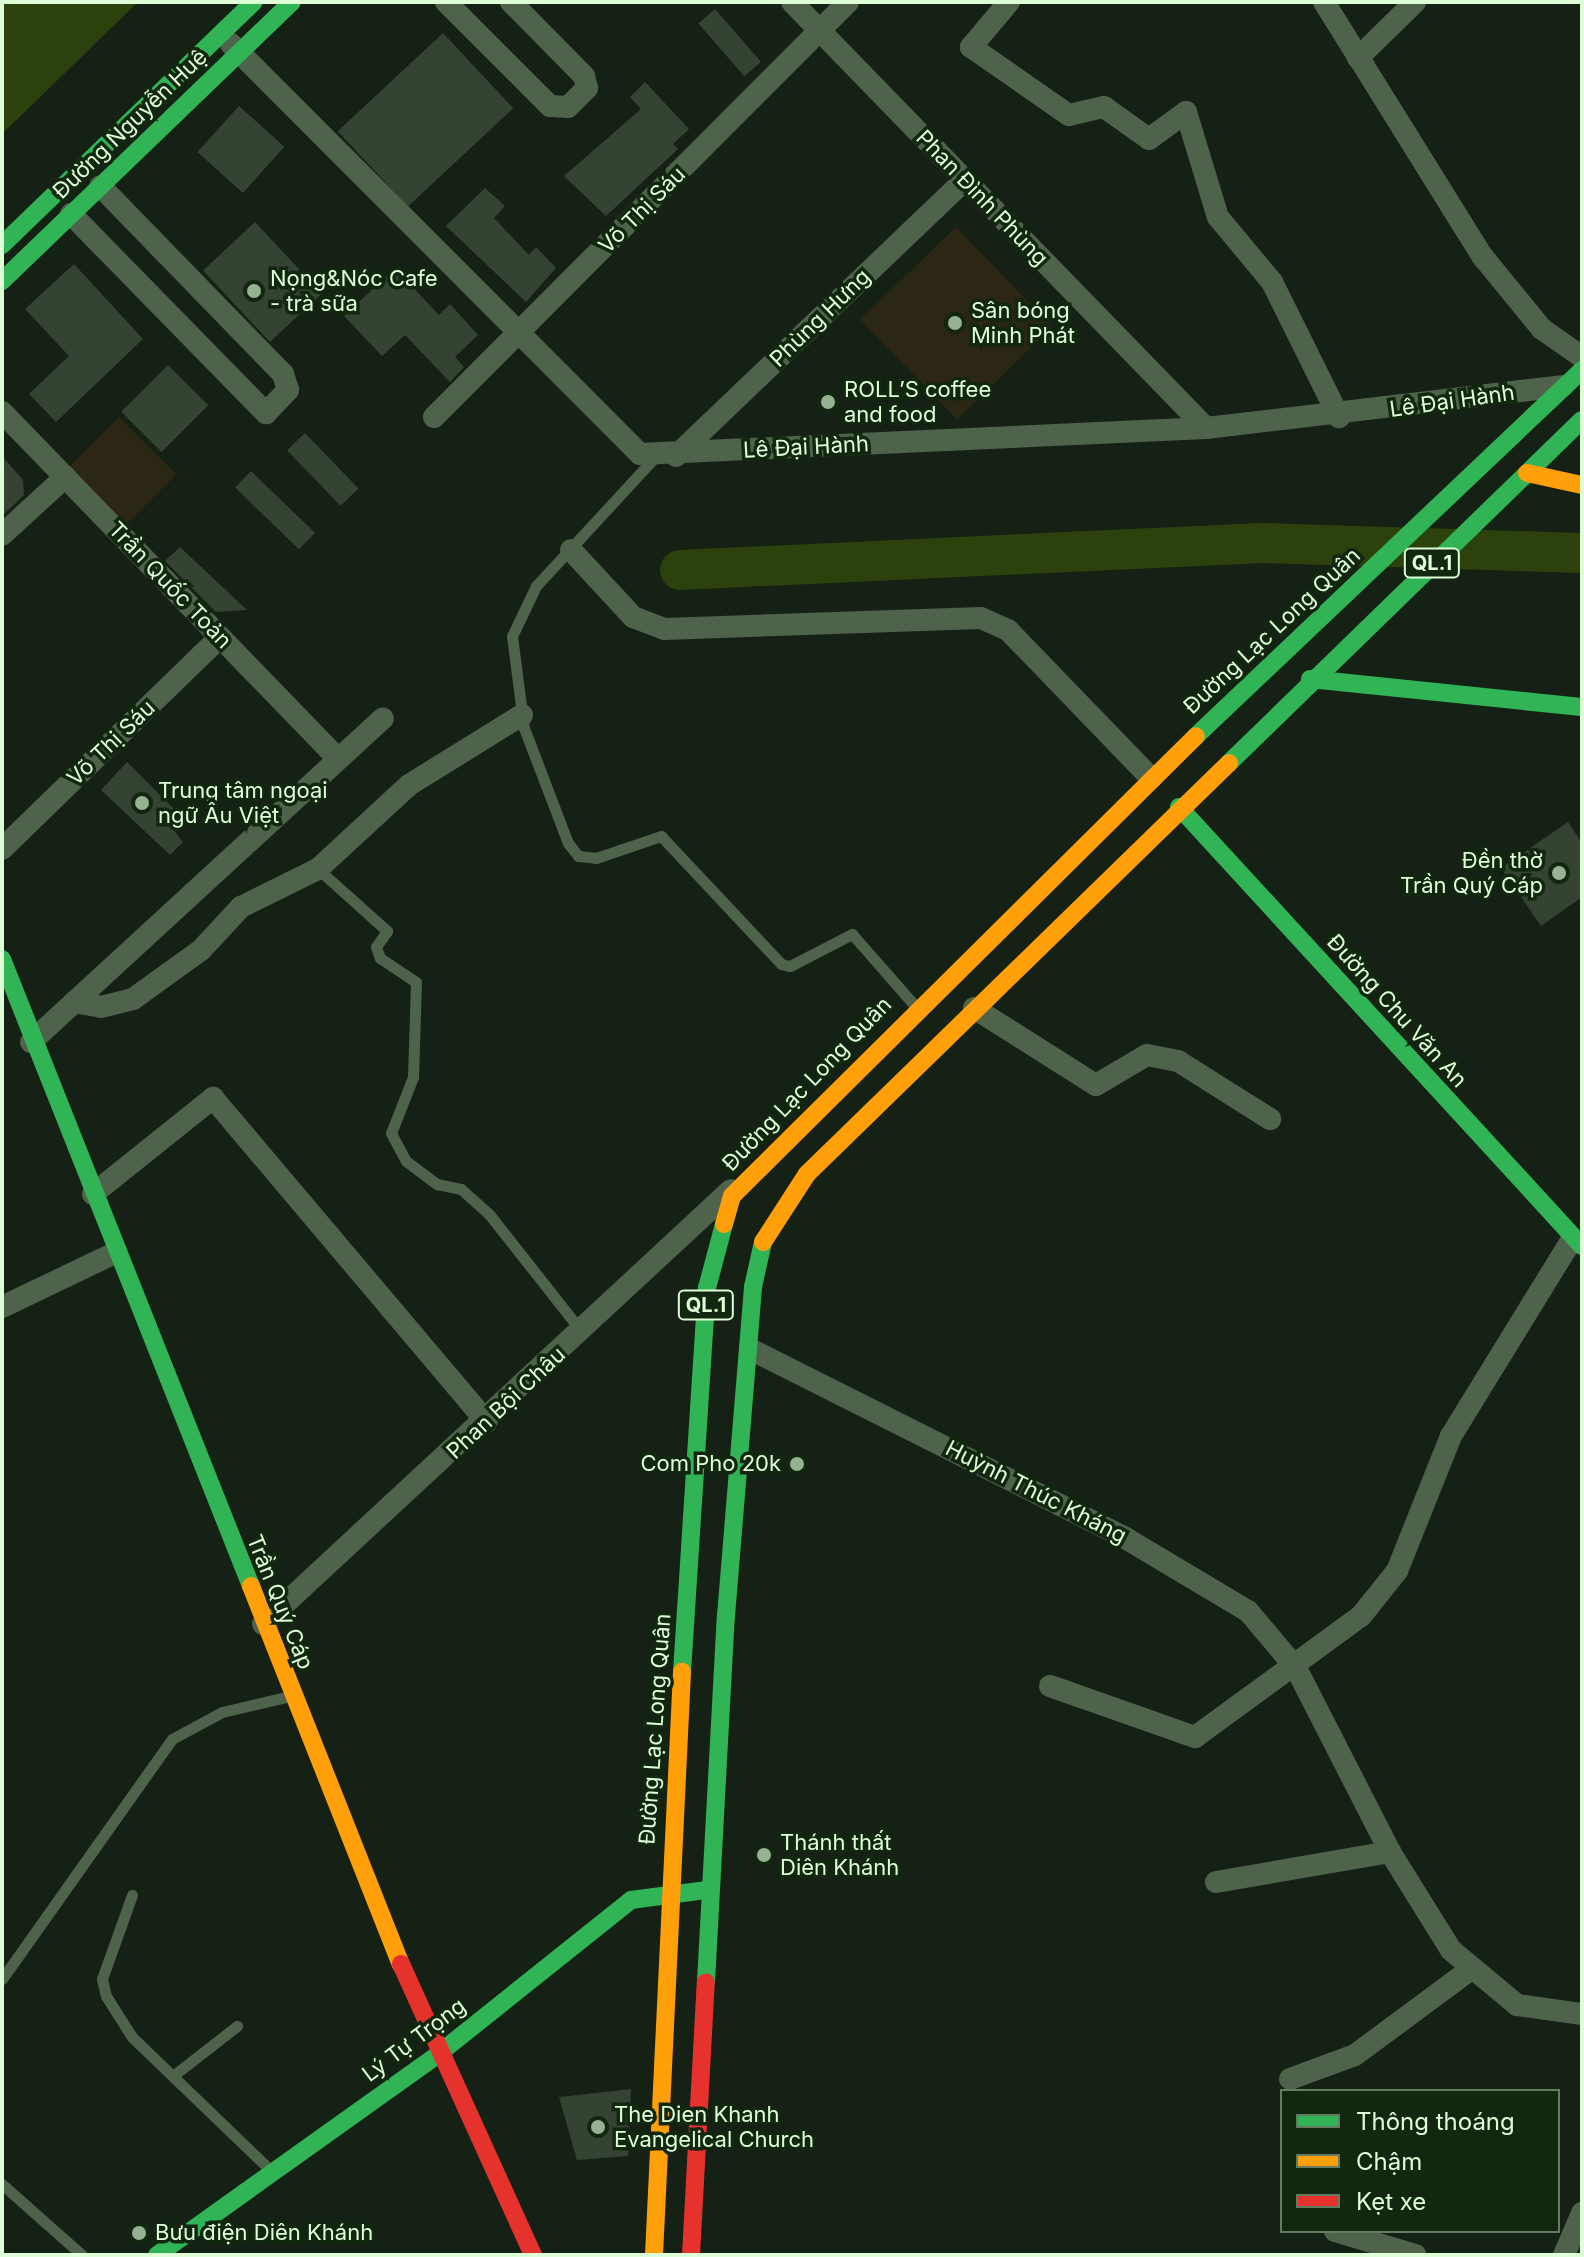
<!DOCTYPE html>
<html>
<head>
<meta charset="utf-8">
<style>
	body { margin:0 }
	#map { position:relative; width:1584px; height:2257px; overflow:hidden; background:#162115; font-family:Inter,sans-serif }
	div>[style] { position:absolute }
	.green>* { inset:0; background:#2c2714; transform-origin:0 0 }
	.water>* { inset:0; background:#2d410d }
	.river>* { height:40px; margin:-20px; padding:0 20px; transform-origin:20px; border-radius:20px; background:#2d410d }
	.building>* { inset:0; background:#354333; transform-origin:0 0 }
	.lane>* { height:11px; margin:-5.5px; padding:0 5.5px; transform-origin:5.5px; border-radius:5.5px; background:#4f624b }
	.street>* { height:22px; margin:-11px; padding:0 11px; transform-origin:11px; border-radius:11px; background:#4f624b }
	.fast>* { height:18px; margin:-9px; padding:0 9px; transform-origin:9px; border-radius:9px; background:#30b455 }
	.slow>* { height:18px; margin:-9px; padding:0 9px; transform-origin:9px; border-radius:9px; background:#ff9f0a }
	.jam>* { height:18px; margin:-9px; padding:0 9px; transform-origin:9px; border-radius:9px; background:#e5322d }
	.dots>* { width:22px; height:22px; translate:-50% -50%; box-sizing:border-box; border:4px solid #122610; border-radius:50% }
	span { translate:-50% -50%; white-space:nowrap; text-align:center; line-height:1.15; -webkit-text-stroke:7px #122610; paint-order:stroke }
	.shield-label span { padding:2px 6px; background:#122610; border:2px solid; border-radius:6px; -webkit-text-stroke-width:0 }
	.shield-label { font-size:20px; color:#ddfed7; font-weight:700 }
	.street-label { font-size:22px; color:#ddfed7 }
	.poi-label { font-size:22px; color:#ddfed7 }
	.left { translate:0 -50%; text-align:left }
	.right { translate:-100% -50%; text-align:right }
	.frame { position:absolute; inset:0; border:4px solid #ddfed7; pointer-events:none }
	.legend { position:absolute; left:1280px; top:2089px; width:280px; height:144px; box-sizing:border-box; background:#122610; border:2px solid #637c60; margin:0; padding:10px 14px; list-style:none; font-size:24px; color:#ddfed7 }
	.legend li { display:flex; align-items:center; gap:16px; height:40px }
	.legend b { width:40px; border:2px solid #637c60 }
</style>
</head>
<body>
<div id="map">
	<div class="green">
		<div style="left:956px;top:227px;width:139px;height:133px;rotate:46deg"></div>
		<div style="left:119px;top:417px;width:81px;height:71px;rotate:45deg"></div>
	</div>
	<div class="water">
		<div style="clip-path:polygon(2px 2px,138px 2px,2px 134px)"></div>
	</div>
	<div class="river">
		<div style="left:680px;top:570px;width:583px;rotate:-2.66deg"></div>
		<div style="left:1262px;top:543px;width:320px;rotate:1.8deg"></div>
	</div>
	<div class="building">
		<div style="left:715px;top:9px;width:70px;height:22px;rotate:49deg"></div>
		<div style="left:443px;top:33px;width:103px;height:144px;rotate:47deg"></div>
		<div style="clip-path:polygon(645px 82px,689px 129px,673px 144px,678px 149px,606px 216px,564px 176px,641px 109px,630px 97px)"></div>
		<div style="left:239px;top:106px;width:61px;height:62px;rotate:42deg"></div>
		<div style="clip-path:polygon(485px 188px,505px 206px,494px 218px,529px 255px,536px 247px,556px 268px,526px 302px,446px 226px)"></div>
		<div style="left:255px;top:222px;width:98px;height:71px;rotate:47deg"></div>
		<div style="clip-path:polygon(74px 264px,143px 339px,56px 422px,29px 394px,69px 356px,25px 309px)"></div>
		<div style="clip-path:polygon(395px 268px,439px 315px,450px 304px,478px 335px,455px 357px,464px 367px,450px 382px,405px 335px,382px 356px,344px 316px)"></div>
		<div style="left:168px;top:365px;width:57px;height:66px;rotate:45deg"></div>
		<div style="left:305px;top:433px;width:77px;height:25px;rotate:46deg"></div>
		<div style="clip-path:polygon(2px 456px,23px 480px,24px 495px,2px 516px)"></div>
		<div style="left:251px;top:471px;width:89px;height:23px;rotate:44deg"></div>
		<div style="clip-path:polygon(180px 547px,247px 610px,216px 612px,165px 561px)"></div>
		<div style="clip-path:polygon(127px 762px,181px 816px,171px 827px,183px 842px,170px 855px,101px 790px)"></div>
		<div style="clip-path:polygon(1568px 822px,1582px 843px,1582px 897px,1541px 926px,1501px 868px)"></div>
		<div style="clip-path:polygon(631px 2089px,628px 2156px,577px 2160px,559px 2097px)"></div>
	</div>
	<div class="lane">
		<div style="left:656px;top:456px;width:177px;rotate:132.7deg"></div>
		<div style="left:536px;top:586px;width:55px;rotate:115.6deg"></div>
		<div style="left:512px;top:636px;width:93px;rotate:82.6deg"></div>
		<div style="left:524px;top:728px;width:123px;rotate:69.1deg"></div>
		<div style="left:568px;top:843px;width:16px;rotate:52deg"></div>
		<div style="left:578px;top:856px;width:18px;rotate:6deg"></div>
		<div style="left:596px;top:858px;width:69px;rotate:-18.7deg"></div>
		<div style="left:661px;top:836px;width:175px;rotate:46.8deg"></div>
		<div style="left:781px;top:964px;width:9px;rotate:13deg"></div>
		<div style="left:790px;top:966px;width:70px;rotate:-27.3deg"></div>
		<div style="left:852px;top:934px;width:96px;rotate:48.8deg"></div>
		<div style="left:318px;top:869px;width:93px;rotate:41.9deg"></div>
		<div style="left:387px;top:931px;width:19px;rotate:125deg"></div>
		<div style="left:376px;top:947px;width:12px;rotate:70deg"></div>
		<div style="left:380px;top:958px;width:43px;rotate:33.7deg"></div>
		<div style="left:416px;top:982px;width:95px;rotate:91.8deg"></div>
		<div style="left:413px;top:1077px;width:60px;rotate:111.4deg"></div>
		<div style="left:391px;top:1133px;width:32px;rotate:62deg"></div>
		<div style="left:406px;top:1161px;width:39px;rotate:37deg"></div>
		<div style="left:437px;top:1184px;width:25px;rotate:12deg"></div>
		<div style="left:461px;top:1189px;width:38px;rotate:42deg"></div>
		<div style="left:489px;top:1214px;width:150px;rotate:51.8deg"></div>
		<div style="left:132px;top:1895px;width:89px;rotate:109.7deg"></div>
		<div style="left:102px;top:1979px;width:17px;rotate:77deg"></div>
		<div style="left:106px;top:1996px;width:49px;rotate:57.6deg"></div>
		<div style="left:132px;top:2037px;width:190px;rotate:43.9deg"></div>
		<div style="left:2px;top:1979px;width:294px;rotate:-54.7deg"></div>
		<div style="left:172px;top:1739px;width:57px;rotate:-28.4deg"></div>
		<div style="left:222px;top:1712px;width:71px;rotate:-13.1deg"></div>
		<div style="left:174px;top:2075px;width:80px;rotate:-37.9deg"></div>
		<div style="left:2px;top:2184px;width:107px;rotate:41.6deg"></div>
	</div>
	<div class="street">
		<div style="left:446px;top:2px;width:147px;rotate:45deg"></div>
		<div style="left:550px;top:106px;width:18px;rotate:3deg"></div>
		<div style="left:568px;top:107px;width:27px;rotate:-45deg"></div>
		<div style="left:587px;top:88px;width:12px;rotate:-104deg"></div>
		<div style="left:584px;top:76px;width:104px;rotate:-134.6deg"></div>
		<div style="left:792px;top:2px;width:594px;rotate:45.82deg"></div>
		<div style="left:1009px;top:2px;width:59px;rotate:130.2deg"></div>
		<div style="left:971px;top:47px;width:119px;rotate:34.8deg"></div>
		<div style="left:1069px;top:115px;width:36px;rotate:-13deg"></div>
		<div style="left:1104px;top:107px;width:55px;rotate:35.4deg"></div>
		<div style="left:1149px;top:139px;width:46px;rotate:-36.1deg"></div>
		<div style="left:1186px;top:112px;width:110px;rotate:73.1deg"></div>
		<div style="left:1218px;top:217px;width:85px;rotate:50.3deg"></div>
		<div style="left:1272px;top:282px;width:151px;rotate:63.6deg"></div>
		<div style="left:1324px;top:2px;width:301px;rotate:58.1deg"></div>
		<div style="left:1483px;top:257px;width:93px;rotate:50.7deg"></div>
		<div style="left:1542px;top:329px;width:49px;rotate:35deg"></div>
		<div style="left:231px;top:44px;width:579px;rotate:45.07deg"></div>
		<div style="left:640px;top:454px;width:567px;rotate:-2.63deg"></div>
		<div style="left:1206px;top:428px;width:359px;rotate:-6.7deg"></div>
		<div style="left:1358px;top:58px;width:80px;rotate:-44.5deg"></div>
		<div style="left:71px;top:214px;width:279px;rotate:45.6deg"></div>
		<div style="left:266px;top:413px;width:32px;rotate:-46deg"></div>
		<div style="left:288px;top:390px;width:17px;rotate:-107deg"></div>
		<div style="left:283px;top:374px;width:262px;rotate:-134.2deg"></div>
		<div style="left:2px;top:412px;width:483px;rotate:45.9deg"></div>
		<div style="left:434px;top:417px;width:586px;rotate:-45.07deg"></div>
		<div style="left:676px;top:456px;width:398px;rotate:-43.7deg"></div>
		<div style="left:2px;top:535px;width:86px;rotate:-42.6deg"></div>
		<div style="left:571px;top:550px;width:91px;rotate:47.2deg"></div>
		<div style="left:633px;top:617px;width:33px;rotate:21deg"></div>
		<div style="left:664px;top:629px;width:317px;rotate:-2deg"></div>
		<div style="left:981px;top:618px;width:30px;rotate:24deg"></div>
		<div style="left:1008px;top:630px;width:206px;rotate:46deg"></div>
		<div style="left:2px;top:849px;width:304px;rotate:-44.2deg"></div>
		<div style="left:74px;top:1002px;width:27px;rotate:10deg"></div>
		<div style="left:101px;top:1007px;width:33px;rotate:-14deg"></div>
		<div style="left:133px;top:999px;width:84px;rotate:-35.8deg"></div>
		<div style="left:201px;top:950px;width:59px;rotate:-47.1deg"></div>
		<div style="left:241px;top:907px;width:86px;rotate:-26.3deg"></div>
		<div style="left:318px;top:869px;width:124px;rotate:-42.7deg"></div>
		<div style="left:409px;top:785px;width:133px;rotate:-31.8deg"></div>
		<div style="left:974px;top:1008px;width:144px;rotate:32.3deg"></div>
		<div style="left:1096px;top:1085px;width:59px;rotate:-30.5deg"></div>
		<div style="left:1147px;top:1055px;width:32px;rotate:11deg"></div>
		<div style="left:1178px;top:1061px;width:109px;rotate:32.2deg"></div>
		<div style="left:31px;top:1042px;width:478px;rotate:-42.6deg"></div>
		<div style="left:93px;top:1194px;width:154px;rotate:-38.7deg"></div>
		<div style="left:213px;top:1098px;width:424px;rotate:49.8deg"></div>
		<div style="left:2px;top:1307px;width:127px;rotate:-25.6deg"></div>
		<div style="left:750px;top:1349px;width:422px;rotate:26.7deg"></div>
		<div style="left:1127px;top:1539px;width:141px;rotate:30.8deg"></div>
		<div style="left:1248px;top:1611px;width:75px;rotate:49.9deg"></div>
		<div style="left:1296px;top:1668px;width:207px;rotate:62.9deg"></div>
		<div style="left:1390px;top:1852px;width:115px;rotate:58.1deg"></div>
		<div style="left:1451px;top:1950px;width:86px;rotate:39.8deg"></div>
		<div style="left:1517px;top:2005px;width:66px;rotate:7.9deg"></div>
		<div style="left:263px;top:1624px;width:638px;rotate:-42.84deg"></div>
		<div style="left:1050px;top:1686px;width:154px;rotate:19.4deg"></div>
		<div style="left:1195px;top:1737px;width:205px;rotate:-36.1deg"></div>
		<div style="left:1361px;top:1616px;width:58px;rotate:-51.3deg"></div>
		<div style="left:1397px;top:1571px;width:145px;rotate:-68.2deg"></div>
		<div style="left:1451px;top:1436px;width:231px;rotate:-58.4deg"></div>
		<div style="left:1216px;top:1882px;width:177px;rotate:-9.8deg"></div>
		<div style="left:1290px;top:2079px;width:69px;rotate:-20.3deg"></div>
		<div style="left:1355px;top:2055px;width:143px;rotate:-36.5deg"></div>
		<div style="left:1335px;top:2231px;width:84px;rotate:16.7deg"></div>
		<div style="left:1564px;top:2255px;width:46px;rotate:-66.8deg"></div>
	</div>
	<div class="fast">
		<div style="left:2px;top:245px;width:350px;rotate:-44deg"></div>
		<div style="left:2px;top:281px;width:402px;rotate:-43.9deg"></div>
		<div style="left:1310px;top:679px;width:273px;rotate:5.9deg"></div>
		<div style="left:1196px;top:736px;width:532px;rotate:-43.48deg"></div>
		<div style="left:1229px;top:763px;width:492px;rotate:-44.2deg"></div>
		<div style="left:1179px;top:807px;width:596px;rotate:47.45deg"></div>
		<div style="left:2px;top:959px;width:675px;rotate:68.34deg"></div>
		<div style="left:682px;top:1672px;width:385px;rotate:-86.3deg"></div>
		<div style="left:707px;top:1288px;width:66px;rotate:-75.1deg"></div>
		<div style="left:706px;top:1982px;width:367px;rotate:-86.9deg"></div>
		<div style="left:726px;top:1616px;width:330px;rotate:-85.3deg"></div>
		<div style="left:753px;top:1287px;width:46px;rotate:-77.5deg"></div>
		<div style="left:157px;top:2255px;width:344px;rotate:-35.5deg"></div>
		<div style="left:437px;top:2055px;width:248px;rotate:-38.6deg"></div>
		<div style="left:631px;top:1900px;width:77px;rotate:-7.5deg"></div>
	</div>
	<div class="slow">
		<div style="left:1527px;top:473px;width:56px;rotate:12.3deg"></div>
		<div style="left:724px;top:1224px;width:29px;rotate:-74deg"></div>
		<div style="left:732px;top:1196px;width:653px;rotate:-44.75deg"></div>
		<div style="left:763px;top:1242px;width:81px;rotate:-57.1deg"></div>
		<div style="left:807px;top:1174px;width:589px;rotate:-44.24deg"></div>
		<div style="left:251px;top:1586px;width:407px;rotate:68.4deg"></div>
		<div style="left:654px;top:2255px;width:584px;rotate:-87.25deg"></div>
	</div>
	<div class="jam">
		<div style="left:401px;top:1964px;width:320px;rotate:65.6deg"></div>
		<div style="left:691px;top:2255px;width:273px;rotate:-86.9deg"></div>
	</div>
	<div class="dots">
		<div style="left:254px;top:291px;background:#97b193"></div>
		<div style="left:955px;top:323px;background:#97b193"></div>
		<div style="left:828px;top:402px;background:#97b193"></div>
		<div style="left:142px;top:803px;background:#97b193"></div>
		<div style="left:1559px;top:873px;background:#97b193"></div>
		<div style="left:797px;top:1464px;background:#97b193"></div>
		<div style="left:764px;top:1855px;background:#97b193"></div>
		<div style="left:598px;top:2127px;background:#97b193"></div>
		<div style="left:139px;top:2233px;background:#97b193"></div>
	</div>
	<div class="shield-label">
		<span style="left:1432px;top:563px">QL.1</span>
		<span style="left:706px;top:1305px">QL.1</span>
	</div>
	<div class="street-label">
		<span style="left:130px;top:124px;rotate:-44deg">Đường Nguyễn Huệ</span>
		<span style="left:982px;top:198px;rotate:46deg">Phan Đình Phùng</span>
		<span style="left:642px;top:210px;rotate:-45deg">Võ Thị Sáu</span>
		<span style="left:820px;top:318px;rotate:-44deg">Phùng Hưng</span>
		<span style="left:1452px;top:401px;rotate:-8deg">Lê Đại Hành</span>
		<span style="left:806px;top:447px;rotate:-3deg">Lê Đại Hành</span>
		<span style="left:170px;top:585px;rotate:46deg">Trần Quốc Toản</span>
		<span style="left:1272px;top:631px;rotate:-43deg">Đường Lạc Long Quân</span>
		<span style="left:111px;top:743px;rotate:-44deg">Võ Thị Sáu</span>
		<span style="left:1397px;top:1011px;rotate:48deg">Đường Chu Văn An</span>
		<span style="left:807px;top:1084px;rotate:-46deg">Đường Lạc Long Quân</span>
		<span style="left:506px;top:1403px;rotate:-43deg">Phan Bội Châu</span>
		<span style="left:1036px;top:1492px;rotate:27deg">Huỳnh Thúc Kháng</span>
		<span style="left:280px;top:1602px;rotate:68deg">Trần Quý Cáp</span>
		<span style="left:655px;top:1729px;rotate:-86deg">Đường Lạc Long Quân</span>
		<span style="left:414px;top:2040px;rotate:-37deg">Lý Tự Trọng</span>
	</div>
	<div class="poi-label">
		<span class="left" style="left:270px;top:291px">Nọng&amp;Nóc Cafe<br>- trà sữa</span>
		<span class="left" style="left:971px;top:323px">Sân bóng<br>Minh Phát</span>
		<span class="left" style="left:844px;top:402px">ROLL’S coffee<br>and food</span>
		<span class="left" style="left:158px;top:803px">Trung tâm ngoại<br>ngữ Âu Việt</span>
		<span class="right" style="left:1543px;top:873px">Đền thờ<br>Trần Quý Cáp</span>
		<span class="right" style="left:781px;top:1464px">Com Pho 20k</span>
		<span class="left" style="left:780px;top:1855px">Thánh thất<br>Diên Khánh</span>
		<span class="left" style="left:614px;top:2127px">The Dien Khanh<br>Evangelical Church</span>
		<span class="left" style="left:155px;top:2233px">Bưu điện Diên Khánh</span>
	</div>
	<div class="frame"></div>
	<ul class="legend">
	<li><b style="height:10px;background:#30b455"></b>Thông thoáng</li>
	<li><b style="height:10px;background:#ff9f0a"></b>Chậm</li>
	<li><b style="height:10px;background:#e5322d"></b>Kẹt xe</li>
	</ul>
</div>
</body>
</html>
